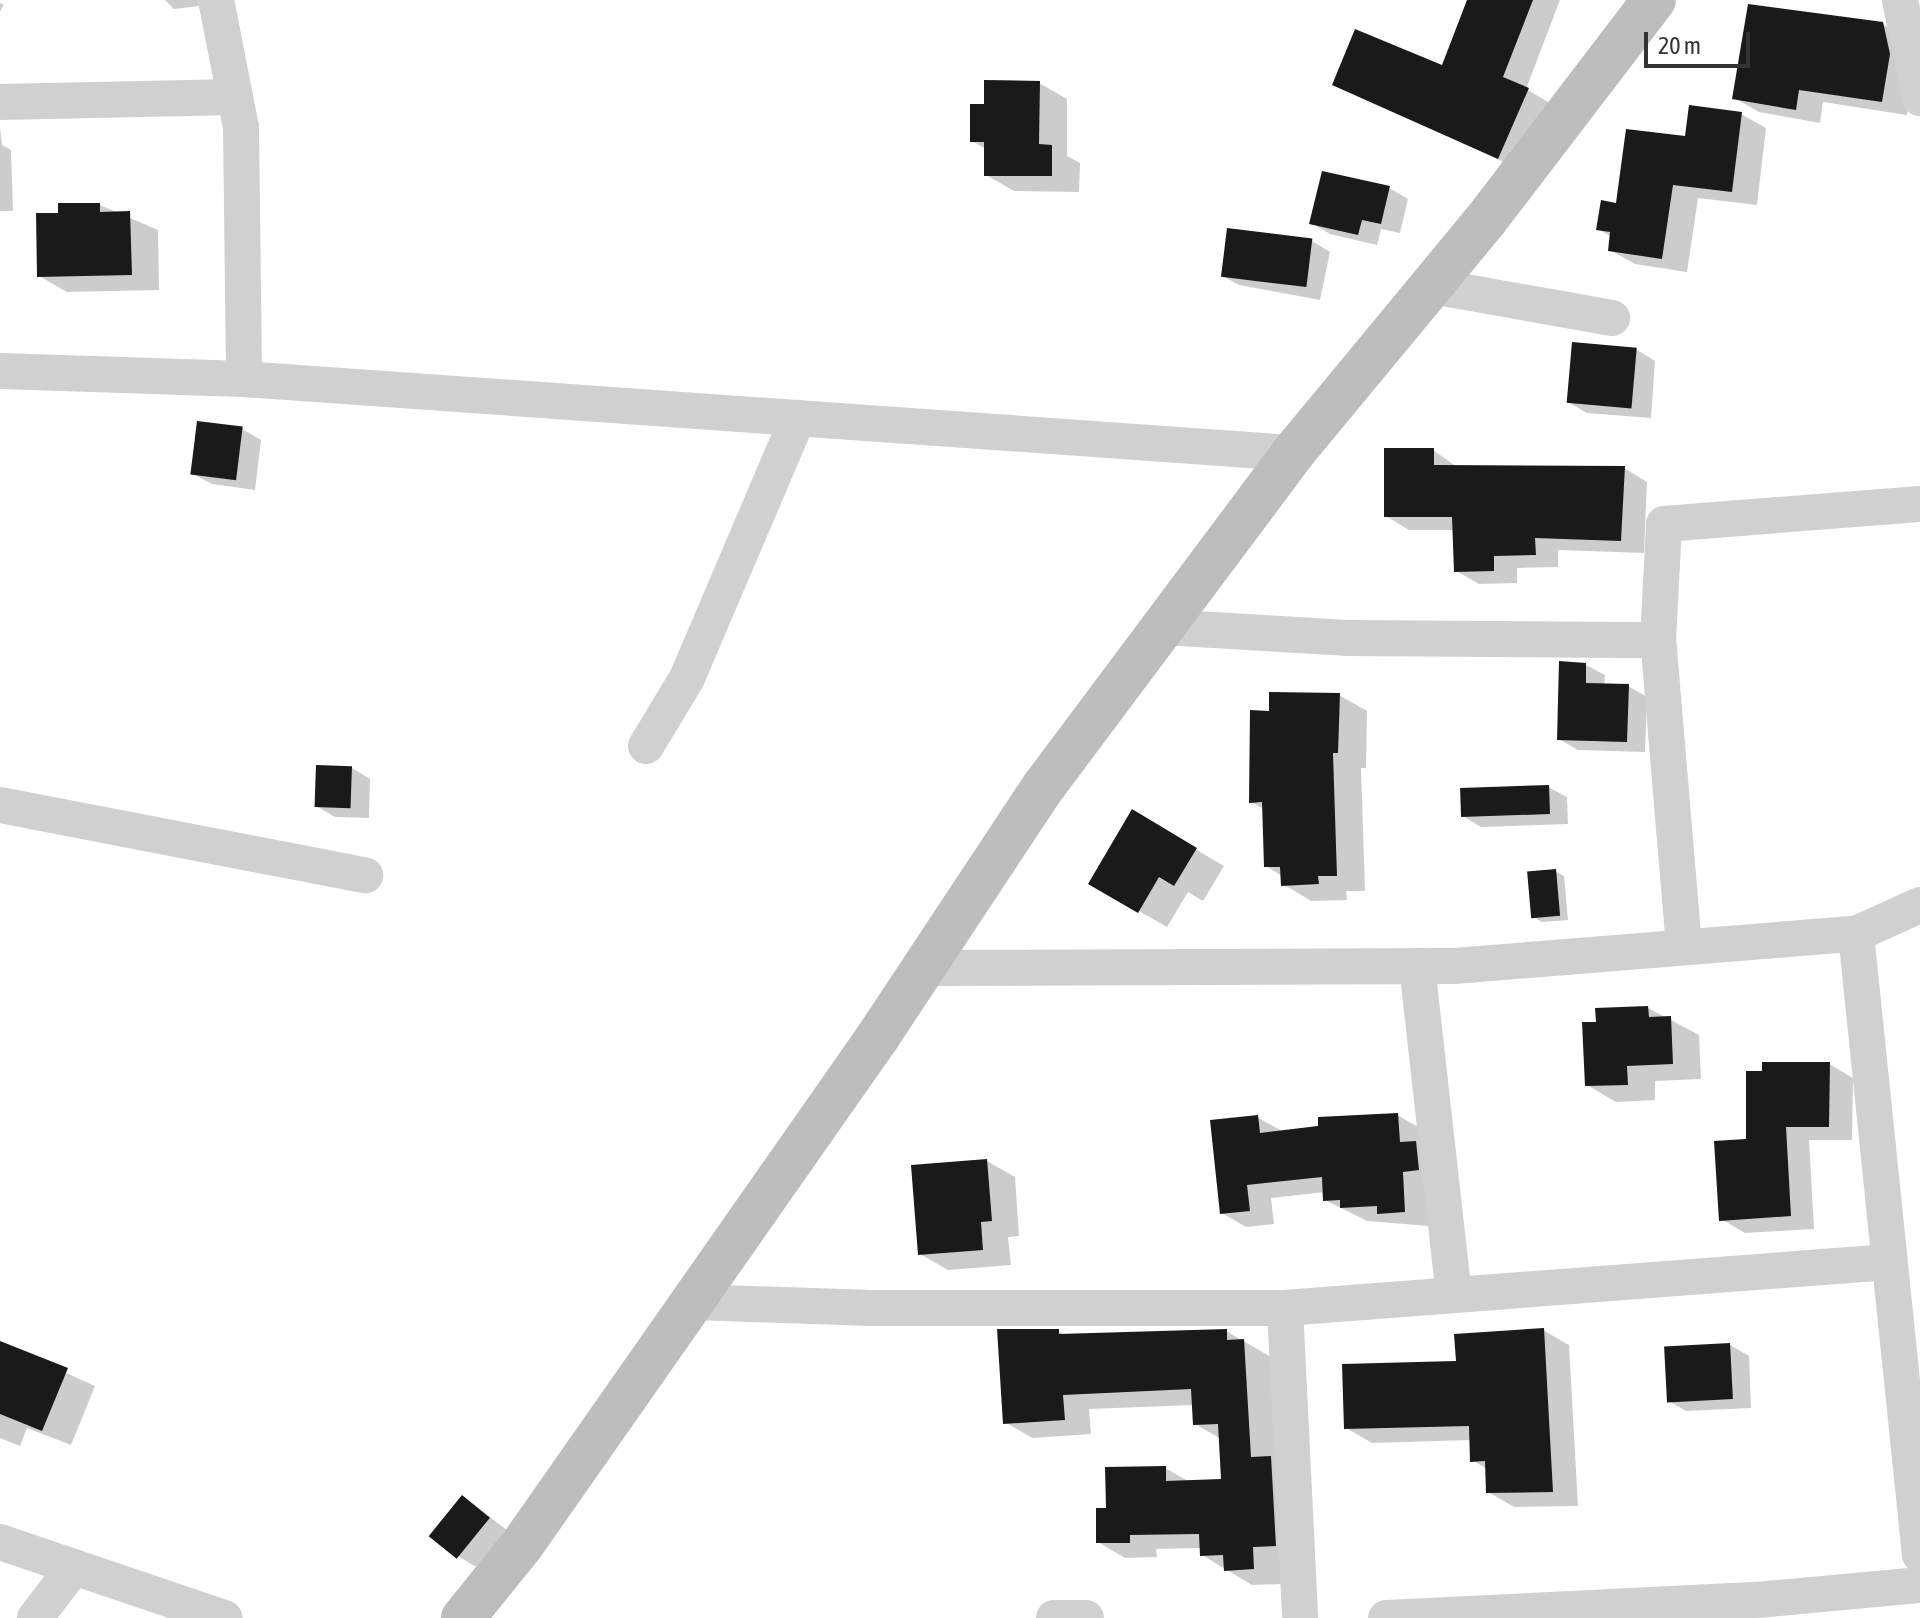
<!DOCTYPE html>
<html>
<head>
<meta charset="utf-8">
<style>
	body { margin:0 }
	#map { position:relative; width:1920px; height:1618px; overflow:hidden; background:#fff; font-family:"Asap Condensed",sans-serif }
	div>[style] { position:absolute }
	.shadow>* { inset:0; background:#0003; transform-origin:0 0 }
	.building>* { inset:0; background:#1a1a1a; transform-origin:0 0 }
	.street>* { height:36px; margin:-18px; padding:0 18px; transform-origin:18px; border-radius:18px; background:#d0d0d0 }
	.secondary>* { height:44px; margin:-22px; padding:0 22px; transform-origin:22px; border-radius:22px; background:#bdbdbd }
	span { translate:-50% -50%; white-space:nowrap; text-align:center; line-height:1.15; -webkit-text-stroke:8px #fff; paint-order:stroke }
	.scale { position:absolute; left:1644px; top:32px; width:106px; height:36px; box-sizing:border-box; border:4px solid #333; border-top:0; padding-left:10px; font-size:24px; line-height:28px; white-space:nowrap; color:#333; -webkit-text-stroke:6px #fff; paint-order:stroke }
</style>
</head>
<body>
<div id="map">
	<div class="shadow">
		<div style="clip-path:polygon(165px 0,200px 0,200px 6px,174px 9px)"></div>
		<div style="clip-path:polygon(1469px 0,1560px 0,1526px 89px,1550px 103px,1521px 170px,1334px 84px,1443px 68px)"></div>
		<div style="left:0;top:3px;width:4px;height:31px;rotate:27deg"></div>
		<div style="clip-path:polygon(1882px 24px,1907px 38px,1914px 69px,1907px 115px,1823px 102px,1820px 123px,1759px 112px,1734px 98px)"></div>
		<div style="clip-path:polygon(1039px 83px,1067px 99px,1067px 156px,1080px 163px,1079px 192px,1014px 191px,986px 175px,986px 149px,972px 141px,986px 106px)"></div>
		<div style="clip-path:polygon(1741px 114px,1766px 128px,1757px 205px,1698px 198px,1687px 272px,1635px 264px,1610px 250px,1612px 237px,1598px 229px,1618px 205px,1687px 138px)"></div>
		<div style="clip-path:polygon(0 127px,2px 145px,11px 150px,13px 211px,0 211px)"></div>
		<div style="clip-path:polygon(1389px 188px,1408px 199px,1400px 233px,1381px 229px,1377px 245px,1330px 234px,1312px 223px)"></div>
		<div style="clip-path:polygon(100px 205px,158px 230px,159px 290px,67px 292px,39px 276px,60px 214px)"></div>
		<div style="clip-path:polygon(1229px 230px,1312px 241px,1330px 252px,1320px 300px,1239px 285px,1221px 275px)"></div>
		<div style="clip-path:polygon(1637px 350px,1655px 361px,1651px 418px,1587px 413px,1568px 402px)"></div>
		<div style="clip-path:polygon(242px 429px,261px 440px,255px 490px,212px 484px,193px 474px)"></div>
		<div style="clip-path:polygon(1433px 450px,1457px 467px,1624px 468px,1647px 482px,1644px 553px,1558px 550px,1558px 567px,1517px 568px,1517px 583px,1479px 584px,1456px 571px,1455px 530px,1409px 530px,1386px 516px)"></div>
		<div style="clip-path:polygon(1586px 665px,1605px 675px,1604px 686px,1628px 686px,1647px 697px,1645px 752px,1578px 750px,1559px 739px)"></div>
		<div style="clip-path:polygon(1339px 695px,1367px 711px,1366px 768px,1361px 768px,1365px 891px,1346px 891px,1347px 900px,1311px 901px,1283px 884px,1282px 876px,1266px 866px,1264px 809px,1251px 802px,1271px 713px)"></div>
		<div style="clip-path:polygon(352px 768px,370px 779px,369px 818px,335px 817px,316px 806px)"></div>
		<div style="clip-path:polygon(1548px 787px,1567px 797px,1568px 824px,1481px 827px,1463px 816px)"></div>
		<div style="clip-path:polygon(1133px 812px,1224px 866px,1203px 901px,1188px 892px,1167px 927px,1090px 883px)"></div>
		<div style="clip-path:polygon(1555px 871px,1564px 876px,1568px 920px,1542px 922px,1533px 917px)"></div>
		<div style="clip-path:polygon(1648px 1008px,1699px 1035px,1701px 1079px,1655px 1081px,1655px 1100px,1616px 1102px,1587px 1085px,1598px 1023px)"></div>
		<div style="clip-path:polygon(1829px 1064px,1853px 1078px,1852px 1140px,1809px 1140px,1814px 1229px,1745px 1233px,1721px 1219px,1748px 1141px)"></div>
		<div style="clip-path:polygon(1397px 1115px,1422px 1129px,1429px 1226px,1367px 1221px,1325px 1200px,1325px 1192px,1271px 1198px,1274px 1224px,1246px 1227px,1222px 1213px,1257px 1117px,1282px 1131px)"></div>
		<div style="clip-path:polygon(987px 1161px,1015px 1177px,1019px 1236px,1008px 1237px,1011px 1265px,948px 1270px,920px 1254px)"></div>
		<div style="clip-path:polygon(1543px 1330px,1569px 1345px,1578px 1506px,1514px 1507px,1488px 1492px,1487px 1469px,1472px 1460px,1471px 1440px,1372px 1443px,1346px 1428px,1458px 1363px)"></div>
		<div style="clip-path:polygon(1058px 1331px,1066px 1336px,1226px 1331px,1271px 1357px,1281px 1584px,1252px 1585px,1202px 1555px,1201px 1548px,1156px 1549px,1157px 1557px,1125px 1558px,1098px 1542px,1165px 1468px,1190px 1482px,1223px 1481px,1221px 1439px,1195px 1424px,1194px 1405px,1089px 1409px,1091px 1434px,1032px 1438px,1005px 1422px)"></div>
		<div style="clip-path:polygon(0 1343px,95px 1386px,71px 1445px,27px 1428px,20px 1446px,0 1438px)"></div>
		<div style="clip-path:polygon(1730px 1345px,1749px 1356px,1751px 1408px,1686px 1411px,1667px 1400px)"></div>
		<div style="clip-path:polygon(463px 1497px,507px 1530px,476px 1567px,458px 1556px)"></div>
	</div>
	<div class="building">
		<div style="clip-path:polygon(1467px 0,1533px 0,1503px 77px,1529px 88px,1498px 159px,1332px 85px,1355px 29px,1442px 65px)"></div>
		<div style="clip-path:polygon(1748px 4px,1883px 22px,1890px 54px,1882px 102px,1799px 90px,1796px 110px,1732px 99px)"></div>
		<div style="clip-path:polygon(984px 80px,1040px 81px,1039px 144px,1052px 145px,1052px 176px,984px 176px,984px 142px,970px 142px,970px 104px,984px 104px)"></div>
		<div style="clip-path:polygon(1689px 105px,1742px 112px,1732px 192px,1673px 185px,1662px 259px,1608px 251px,1610px 232px,1596px 230px,1601px 200px,1616px 203px,1626px 129px,1685px 136px)"></div>
		<div style="clip-path:polygon(1322px 171px,1390px 186px,1381px 224px,1362px 220px,1358px 235px,1309px 224px)"></div>
		<div style="clip-path:polygon(58px 203px,100px 203px,100px 212px,130px 211px,132px 275px,37px 277px,36px 213px,58px 213px)"></div>
		<div style="left:1227px;top:228px;width:86px;height:49px;rotate:7deg"></div>
		<div style="left:1572px;top:342px;width:65px;height:61px;rotate:5deg"></div>
		<div style="left:197px;top:421px;width:46px;height:54px;rotate:7deg"></div>
		<div style="clip-path:polygon(1384px 448px,1434px 448px,1434px 465px,1625px 466px,1621px 541px,1535px 538px,1536px 555px,1494px 556px,1494px 571px,1454px 572px,1452px 517px,1384px 517px)"></div>
		<div style="clip-path:polygon(1559px 661px,1586px 663px,1586px 683px,1629px 684px,1627px 742px,1557px 740px)"></div>
		<div style="clip-path:polygon(1269px 692px,1340px 693px,1338px 753px,1333px 753px,1337px 876px,1318px 876px,1319px 884px,1281px 886px,1280px 867px,1264px 867px,1262px 802px,1249px 803px,1250px 710px,1269px 711px)"></div>
		<div style="left:316px;top:765px;width:36px;height:42px;rotate:2deg"></div>
		<div style="left:1549px;top:785px;width:29px;height:89px;rotate:88deg"></div>
		<div style="clip-path:polygon(1132px 809px,1197px 848px,1174px 886px,1159px 877px,1138px 913px,1088px 884px)"></div>
		<div style="left:1556px;top:869px;width:47px;height:29px;rotate:85deg"></div>
		<div style="clip-path:polygon(1648px 1006px,1649px 1017px,1671px 1016px,1673px 1064px,1627px 1066px,1628px 1085px,1585px 1086px,1582px 1022px,1596px 1022px,1595px 1008px)"></div>
		<div style="clip-path:polygon(1762px 1062px,1830px 1062px,1829px 1127px,1786px 1127px,1791px 1216px,1719px 1221px,1714px 1141px,1746px 1139px,1746px 1071px,1762px 1071px)"></div>
		<div style="clip-path:polygon(1398px 1113px,1400px 1142px,1416px 1141px,1419px 1170px,1403px 1172px,1405px 1212px,1377px 1214px,1377px 1206px,1340px 1208px,1340px 1200px,1323px 1201px,1322px 1177px,1247px 1185px,1250px 1211px,1220px 1214px,1210px 1120px,1258px 1115px,1260px 1133px,1318px 1126px,1318px 1117px)"></div>
		<div style="clip-path:polygon(987px 1159px,992px 1221px,981px 1222px,983px 1250px,918px 1255px,911px 1165px)"></div>
		<div style="clip-path:polygon(1544px 1328px,1553px 1492px,1486px 1493px,1485px 1461px,1470px 1462px,1469px 1426px,1344px 1429px,1342px 1364px,1456px 1361px,1454px 1334px)"></div>
		<div style="clip-path:polygon(997px 1329px,1059px 1329px,1059px 1334px,1227px 1329px,1227px 1340px,1244px 1339px,1251px 1457px,1271px 1456px,1276px 1546px,1253px 1547px,1254px 1569px,1224px 1571px,1223px 1555px,1200px 1556px,1199px 1534px,1130px 1535px,1130px 1543px,1096px 1543px,1096px 1508px,1106px 1508px,1105px 1467px,1166px 1466px,1166px 1481px,1221px 1479px,1218px 1424px,1193px 1425px,1191px 1389px,1063px 1395px,1065px 1420px,1003px 1424px)"></div>
		<div style="clip-path:polygon(0 1341px,68px 1368px,42px 1431px,0 1414px)"></div>
		<div style="left:1730px;top:1343px;width:56px;height:66px;rotate:87deg"></div>
		<div style="left:462px;top:1495px;width:36px;height:53px;rotate:39deg"></div>
	</div>
	<div class="street">
		<div style="left:216px;top:0;width:129px;rotate:78.9deg"></div>
		<div style="left:241px;top:127px;width:252px;rotate:89.3deg"></div>
		<div style="left:1900px;top:0;width:100px;rotate:78.5deg"></div>
		<div style="left:0;top:102px;width:235px;rotate:-1.2deg"></div>
		<div style="left:1432px;top:286px;width:183px;rotate:10.1deg"></div>
		<div style="left:0;top:371px;width:244px;rotate:1.9deg"></div>
		<div style="left:244px;top:379px;width:1052px;rotate:4.04deg"></div>
		<div style="left:1163px;top:627px;width:183px;rotate:3.4deg"></div>
		<div style="left:1346px;top:638px;width:312px;rotate:0.4deg"></div>
		<div style="left:646px;top:746px;width:79px;rotate:-58.9deg"></div>
		<div style="left:687px;top:678px;width:283px;rotate:-66.9deg"></div>
		<div style="left:0;top:805px;width:372px;rotate:10.9deg"></div>
		<div style="left:1920px;top:905px;width:70px;rotate:155.6deg"></div>
		<div style="left:1856px;top:934px;width:624px;rotate:84.12deg"></div>
		<div style="left:1684px;top:947px;width:308px;rotate:-94.8deg"></div>
		<div style="left:1658px;top:640px;width:116px;rotate:-87deg"></div>
		<div style="left:1664px;top:524px;width:257px;rotate:-4.5deg"></div>
		<div style="left:1417px;top:966px;width:331px;rotate:83.6deg"></div>
		<div style="left:922px;top:968px;width:532px;rotate:-0.22deg"></div>
		<div style="left:1454px;top:966px;width:403px;rotate:-4.6deg"></div>
		<div style="left:692px;top:1302px;width:179px;rotate:1.9deg"></div>
		<div style="left:871px;top:1308px;width:414px"></div>
		<div style="left:1285px;top:1308px;width:606px;rotate:-4.36deg"></div>
		<div style="left:1285px;top:1308px;width:310px;rotate:87.2deg"></div>
		<div style="left:0;top:1542px;width:237px;rotate:18.7deg"></div>
		<div style="left:35px;top:1618px;width:64px;rotate:-52.6deg"></div>
		<div style="left:1054px;top:1618px;width:32px"></div>
		<div style="left:1386px;top:1618px;width:382px;rotate:-2.8deg"></div>
		<div style="left:1768px;top:1599px;width:153px;rotate:-5.3deg"></div>
	</div>
	<div class="secondary">
		<div style="left:463px;top:1618px;width:94px;rotate:-51.1deg"></div>
		<div style="left:522px;top:1545px;width:619px;rotate:-55deg"></div>
		<div style="left:877px;top:1038px;width:302px;rotate:-56.5deg"></div>
		<div style="left:1044px;top:786px;width:416px;rotate:-53.2deg"></div>
		<div style="left:1293px;top:453px;width:301px;rotate:-50.4deg"></div>
		<div style="left:1485px;top:221px;width:278px;rotate:-52.6deg"></div>
	</div>
	<div class="scale">20 m</div>
</div>
</body>
</html>
